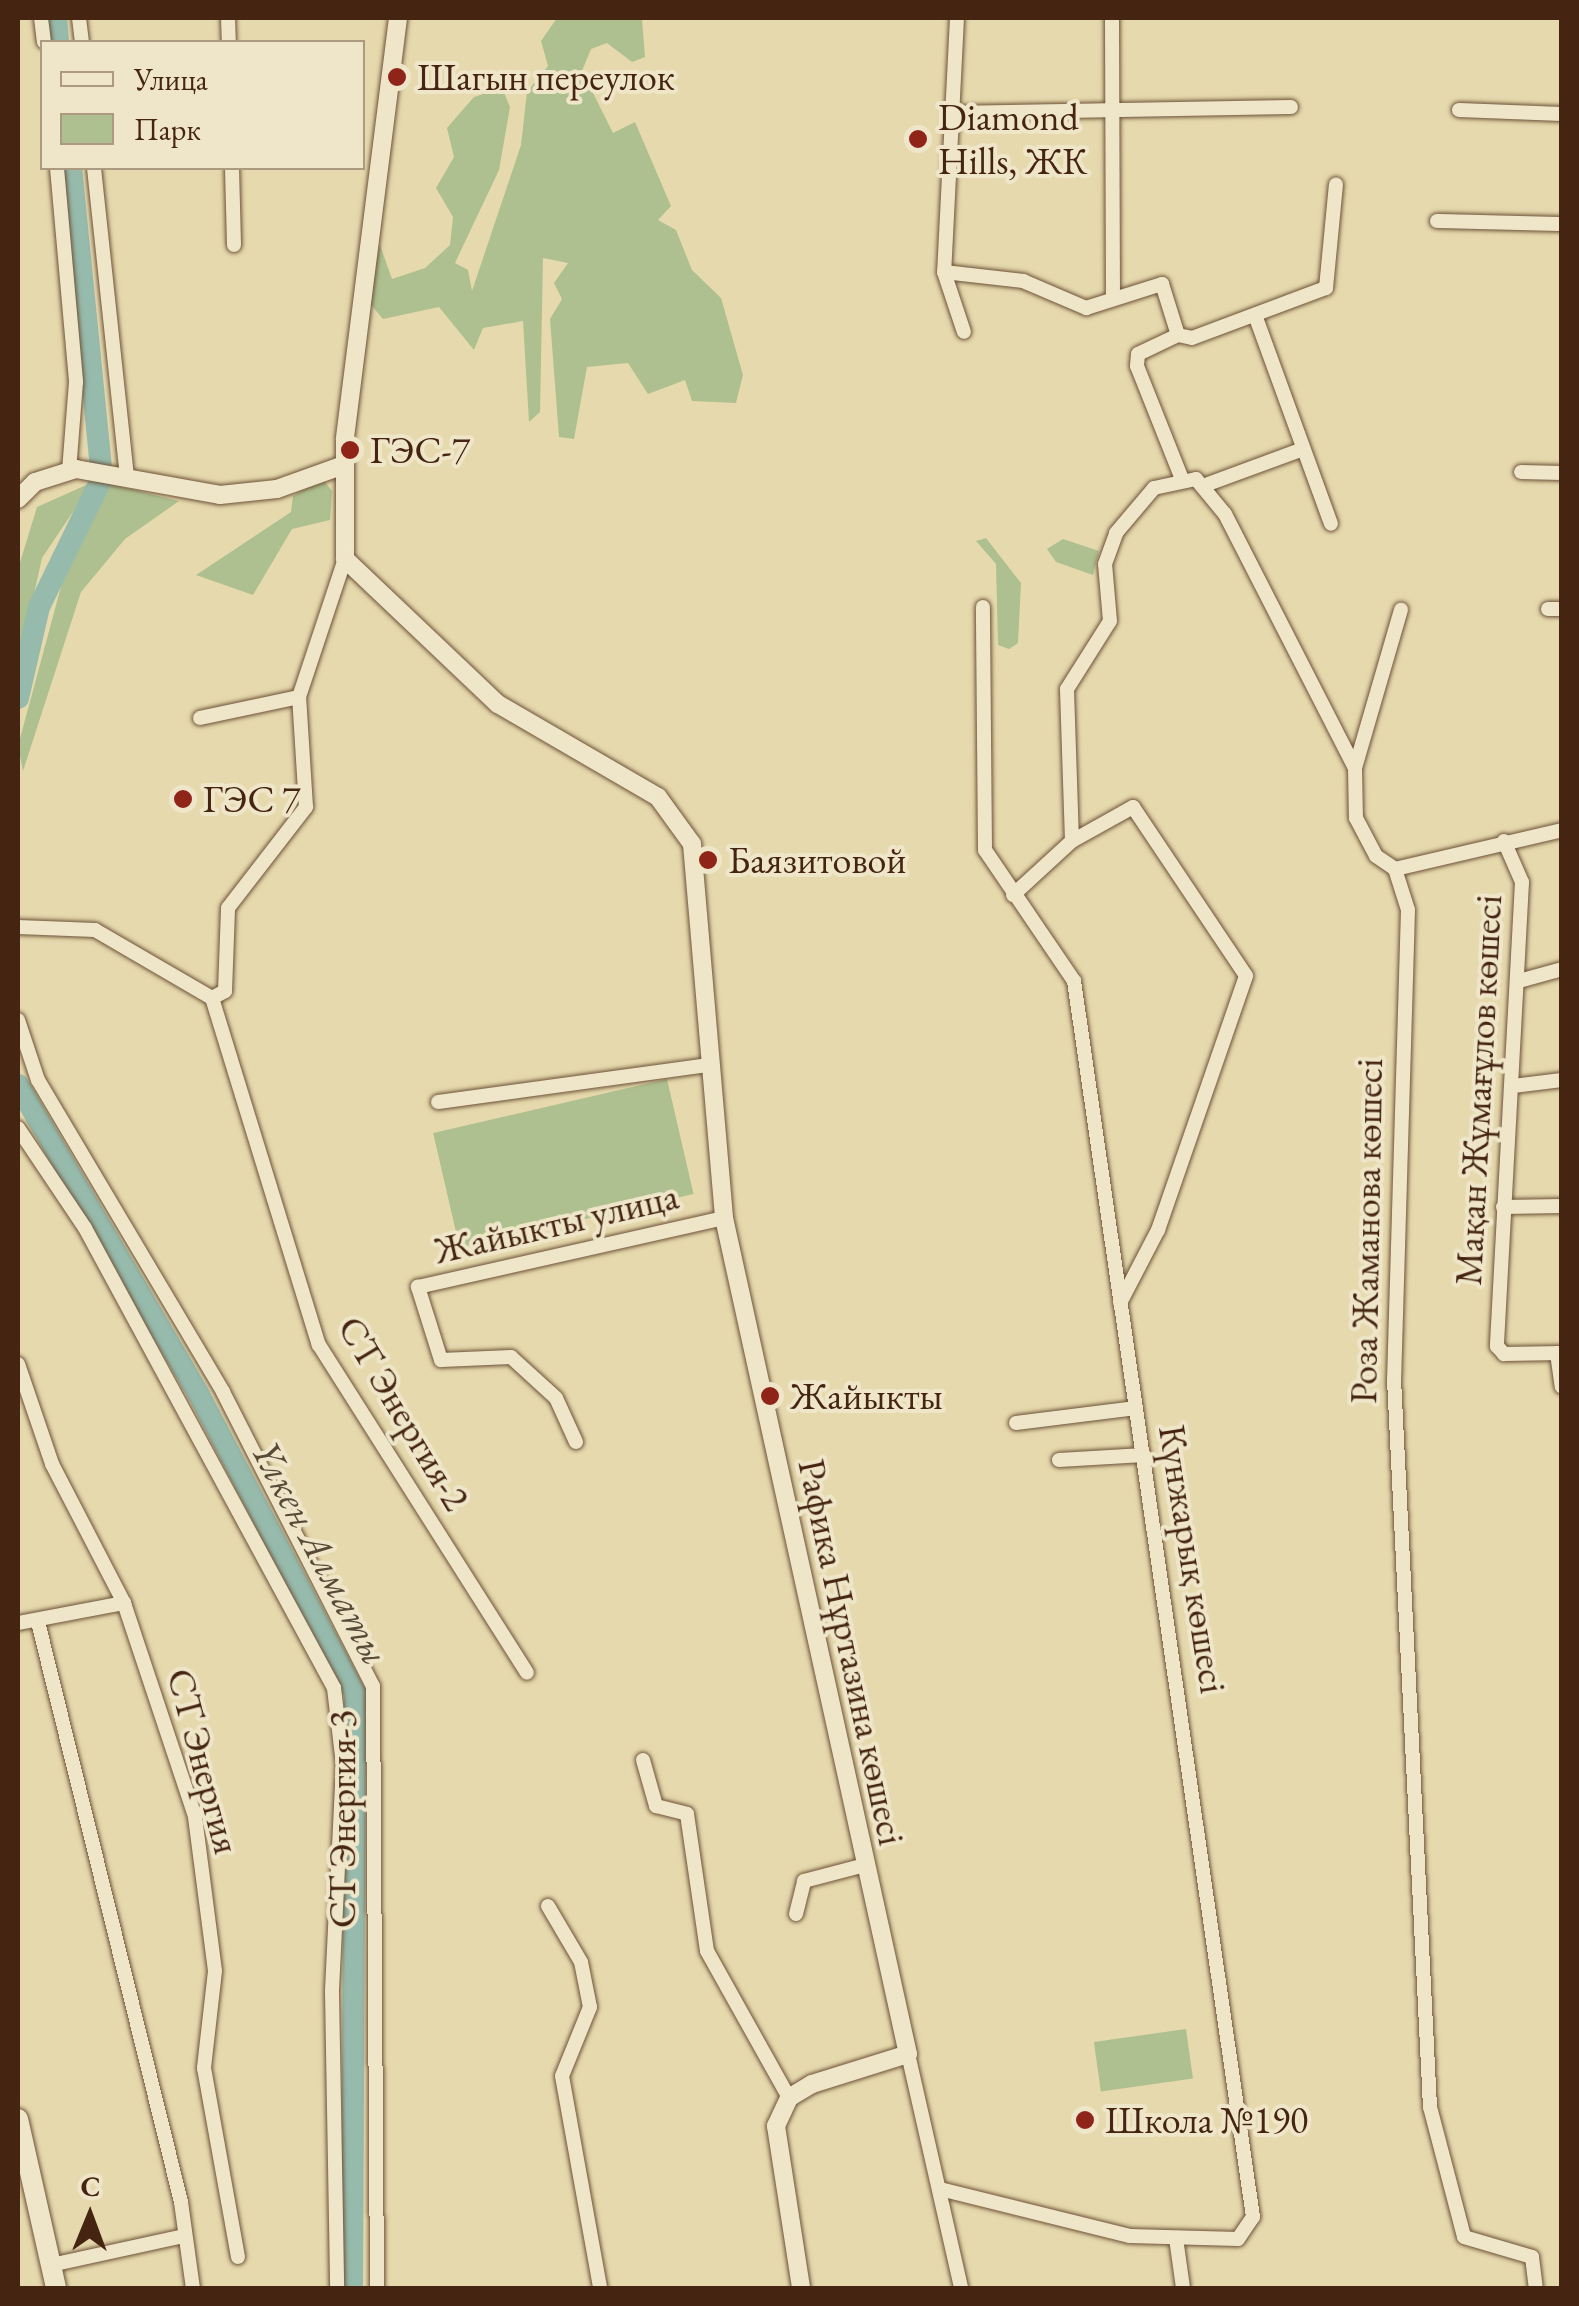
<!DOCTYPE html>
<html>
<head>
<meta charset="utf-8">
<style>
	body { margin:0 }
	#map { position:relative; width:1579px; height:2306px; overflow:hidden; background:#e6d9ad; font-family:"EB Garamond",serif }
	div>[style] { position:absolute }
	.green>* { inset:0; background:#aec08f; transform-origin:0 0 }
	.river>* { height:22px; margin:-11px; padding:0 11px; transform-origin:11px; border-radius:11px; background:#96baac }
	.roads { filter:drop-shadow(0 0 2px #6d5238) drop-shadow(0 0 2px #6d5238) }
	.minor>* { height:14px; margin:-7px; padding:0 7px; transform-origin:7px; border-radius:7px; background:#efe6ca }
	.tertiary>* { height:18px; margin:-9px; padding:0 9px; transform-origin:9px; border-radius:9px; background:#efe6ca }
	.secondary>* { height:20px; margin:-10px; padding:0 10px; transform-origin:10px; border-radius:10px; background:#efe6ca }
	.dots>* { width:28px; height:28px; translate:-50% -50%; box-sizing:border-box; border:5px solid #efe6ca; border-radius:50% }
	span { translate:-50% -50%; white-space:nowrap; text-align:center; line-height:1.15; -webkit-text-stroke:8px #efe6ca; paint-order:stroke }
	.poi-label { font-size:38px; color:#452511 }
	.left { translate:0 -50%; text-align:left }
	.street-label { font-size:38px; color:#452511 }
	.water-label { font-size:40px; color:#594a38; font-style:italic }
	.frame { position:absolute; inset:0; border:20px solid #452511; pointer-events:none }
	.legend { position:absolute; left:40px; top:40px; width:325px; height:130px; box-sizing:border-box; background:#efe6ca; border:2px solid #ab9980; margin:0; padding:12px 18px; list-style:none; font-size:30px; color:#452511 }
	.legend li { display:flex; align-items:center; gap:20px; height:50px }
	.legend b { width:50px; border:2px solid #ab9980 }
	.north { position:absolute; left:40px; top:2166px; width:100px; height:100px; -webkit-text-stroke:8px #efe6ca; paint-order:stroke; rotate:1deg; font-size:28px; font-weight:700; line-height:40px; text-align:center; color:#452511 }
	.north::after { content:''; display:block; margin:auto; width:35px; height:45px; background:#452511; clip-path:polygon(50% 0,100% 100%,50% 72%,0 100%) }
</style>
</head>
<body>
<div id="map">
	<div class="green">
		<div style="clip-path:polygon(557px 18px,642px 19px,645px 57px,632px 62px,607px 43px,591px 49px,582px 71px,613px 133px,635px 122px,671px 206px,658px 220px,676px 230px,692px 270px,721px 298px,743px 375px,736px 403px,692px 401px,685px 380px,648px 394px,628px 363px,587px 367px,574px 439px,559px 437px,550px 319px,562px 299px,554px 283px,568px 263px,543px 258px,540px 412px,529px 422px,523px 321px,483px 328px,474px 350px,439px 307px,383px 319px,367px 300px,380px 245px,392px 279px,425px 268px,450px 245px,453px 217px,436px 188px,454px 157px,447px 128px,474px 97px,502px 88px,510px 107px,499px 170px,455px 263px,468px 270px,472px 291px,521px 145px,527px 92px,548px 66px,541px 41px)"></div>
		<div style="clip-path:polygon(322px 478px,332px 491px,330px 520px,292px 529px,253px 595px,196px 575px,291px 512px,293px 496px)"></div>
		<div style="clip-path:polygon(93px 482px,42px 558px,18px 666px,18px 569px,37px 507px)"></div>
		<div style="clip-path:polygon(109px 484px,179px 501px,125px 539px,81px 592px,23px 771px,18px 746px,62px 583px)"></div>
		<div style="clip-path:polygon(986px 538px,1021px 583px,1018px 643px,1009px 649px,998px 645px,996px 564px,976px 541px)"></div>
		<div style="clip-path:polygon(1063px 539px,1099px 551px,1093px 575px,1056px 562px,1047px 549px)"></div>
		<div style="left:667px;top:1079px;width:118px;height:240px;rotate:77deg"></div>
		<div style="left:1186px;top:2029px;width:50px;height:93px;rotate:82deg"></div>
	</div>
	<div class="river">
		<div style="left:56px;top:18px;width:24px;rotate:85deg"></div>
		<div style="left:18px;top:698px;width:93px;rotate:-77deg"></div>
		<div style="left:39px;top:607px;width:144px;rotate:-64deg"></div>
		<div style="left:102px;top:478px;width:312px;rotate:-95.7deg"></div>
		<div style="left:18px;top:1085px;width:359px;rotate:59.7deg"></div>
		<div style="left:199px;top:1395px;width:336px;rotate:62.4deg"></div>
		<div style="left:355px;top:1693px;width:595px;rotate:90.29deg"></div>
	</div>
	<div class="roads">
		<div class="minor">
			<div style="left:41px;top:18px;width:24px;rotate:83deg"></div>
			<div style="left:79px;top:18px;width:24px;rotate:83deg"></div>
			<div style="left:228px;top:18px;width:24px;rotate:88deg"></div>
			<div style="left:957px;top:18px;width:254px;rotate:92.9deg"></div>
			<div style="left:944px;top:272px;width:80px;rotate:6.5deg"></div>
			<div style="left:1023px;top:281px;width:69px;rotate:23.2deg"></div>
			<div style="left:1086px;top:308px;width:80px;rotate:-17.5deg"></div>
			<div style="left:1162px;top:284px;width:53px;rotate:72.6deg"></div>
			<div style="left:1178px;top:335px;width:44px;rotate:154.6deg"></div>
			<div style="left:1138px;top:354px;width:12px;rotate:95deg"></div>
			<div style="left:1137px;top:366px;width:122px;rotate:68.3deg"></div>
			<div style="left:1112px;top:18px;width:281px;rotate:89.8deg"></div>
			<div style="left:1459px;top:110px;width:103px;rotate:2.2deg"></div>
			<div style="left:951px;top:113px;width:340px;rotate:-1deg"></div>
			<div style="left:57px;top:168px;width:215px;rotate:84.9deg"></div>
			<div style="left:76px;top:382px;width:88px;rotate:94.5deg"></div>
			<div style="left:94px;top:168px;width:309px;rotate:83.9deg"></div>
			<div style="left:232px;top:168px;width:77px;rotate:88.5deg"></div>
			<div style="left:1437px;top:221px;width:125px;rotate:1.4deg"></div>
			<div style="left:944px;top:272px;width:63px;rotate:71.6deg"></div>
			<div style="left:1255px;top:315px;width:222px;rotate:70deg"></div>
			<div style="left:1178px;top:335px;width:14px;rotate:12deg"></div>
			<div style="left:1192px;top:338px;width:143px;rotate:-20.5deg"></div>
			<div style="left:1326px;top:288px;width:104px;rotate:-84.5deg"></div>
			<div style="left:1521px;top:472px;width:41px;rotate:1.4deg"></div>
			<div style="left:1208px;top:484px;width:101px;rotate:-20.2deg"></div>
			<div style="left:1548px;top:609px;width:14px"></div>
			<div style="left:200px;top:718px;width:101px;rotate:-12deg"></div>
			<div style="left:1355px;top:768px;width:165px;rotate:-73.8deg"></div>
			<div style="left:1072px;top:841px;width:152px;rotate:-91.9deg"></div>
			<div style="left:1067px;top:689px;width:80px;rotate:-57.7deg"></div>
			<div style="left:1110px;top:621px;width:57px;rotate:-95deg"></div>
			<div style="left:1105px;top:564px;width:33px;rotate:-70deg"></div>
			<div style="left:1116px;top:533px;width:59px;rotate:-49.8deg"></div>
			<div style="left:1154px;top:488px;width:43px;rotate:-12.1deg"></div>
			<div style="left:1196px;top:479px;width:45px;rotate:50.4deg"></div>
			<div style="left:1225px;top:514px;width:285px;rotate:62.9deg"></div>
			<div style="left:1355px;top:768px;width:50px;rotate:88.9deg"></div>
			<div style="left:1356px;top:818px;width:43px;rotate:62.2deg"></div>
			<div style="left:1376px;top:856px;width:23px;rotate:34deg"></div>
			<div style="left:1395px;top:869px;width:43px;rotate:72.4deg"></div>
			<div style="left:1408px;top:910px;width:469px;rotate:91.7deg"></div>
			<div style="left:1394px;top:1379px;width:729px;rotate:87.17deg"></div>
			<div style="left:1430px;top:2107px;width:134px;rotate:75.3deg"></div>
			<div style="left:1464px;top:2237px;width:71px;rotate:16.4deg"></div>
			<div style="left:1532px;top:2257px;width:31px;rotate:83deg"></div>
			<div style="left:1504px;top:841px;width:45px;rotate:66.3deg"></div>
			<div style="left:1522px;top:882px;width:465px;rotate:93.1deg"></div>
			<div style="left:1497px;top:1346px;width:11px;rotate:49deg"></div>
			<div style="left:1504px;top:1354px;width:58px;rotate:-1deg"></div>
			<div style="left:1395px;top:869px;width:171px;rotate:-13.1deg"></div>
			<div style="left:1013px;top:895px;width:80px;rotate:-42.5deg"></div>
			<div style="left:1072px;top:841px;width:70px;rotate:-29.1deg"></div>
			<div style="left:1133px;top:807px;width:203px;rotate:56.2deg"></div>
			<div style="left:1246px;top:976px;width:269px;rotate:109.1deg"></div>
			<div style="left:1158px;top:1230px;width:82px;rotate:117.5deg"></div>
			<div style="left:18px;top:927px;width:77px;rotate:2.2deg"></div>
			<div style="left:95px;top:930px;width:135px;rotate:30.2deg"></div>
			<div style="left:212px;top:998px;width:15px;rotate:-28deg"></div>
			<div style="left:225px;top:991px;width:83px;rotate:-87.9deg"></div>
			<div style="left:228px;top:908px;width:128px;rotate:-52.3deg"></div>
			<div style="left:306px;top:807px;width:110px;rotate:-93.6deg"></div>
			<div style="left:299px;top:697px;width:145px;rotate:-71.6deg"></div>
			<div style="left:1519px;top:981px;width:45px;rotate:-15.6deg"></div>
			<div style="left:212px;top:998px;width:363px;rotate:72.9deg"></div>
			<div style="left:319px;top:1345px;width:388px;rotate:57.6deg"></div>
			<div style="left:18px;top:1020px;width:63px;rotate:71.6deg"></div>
			<div style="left:38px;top:1080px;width:363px;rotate:59.3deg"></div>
			<div style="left:223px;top:1392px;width:330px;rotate:63deg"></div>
			<div style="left:373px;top:1686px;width:602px;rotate:89.62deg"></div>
			<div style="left:1513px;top:1086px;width:49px;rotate:-7deg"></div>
			<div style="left:438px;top:1102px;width:274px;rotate:-7.8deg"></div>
			<div style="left:18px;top:1128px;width:120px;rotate:56.2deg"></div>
			<div style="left:85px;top:1228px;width:523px;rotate:61.57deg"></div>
			<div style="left:334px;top:1688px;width:78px;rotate:83.3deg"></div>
			<div style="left:343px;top:1765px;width:227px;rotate:92.8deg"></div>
			<div style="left:332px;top:1992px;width:296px;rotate:89deg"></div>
			<div style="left:1503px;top:1207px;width:59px;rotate:-1deg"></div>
			<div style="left:1557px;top:1353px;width:34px;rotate:82deg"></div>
			<div style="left:18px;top:1364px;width:106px;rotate:71.2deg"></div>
			<div style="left:52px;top:1464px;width:157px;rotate:62.6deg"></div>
			<div style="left:124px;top:1603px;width:225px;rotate:71.6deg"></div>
			<div style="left:195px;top:1817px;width:155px;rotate:82.6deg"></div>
			<div style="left:215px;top:1971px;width:98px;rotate:96.5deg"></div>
			<div style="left:204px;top:2068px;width:192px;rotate:79.8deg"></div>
			<div style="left:1016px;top:1423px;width:121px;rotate:-7.1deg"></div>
			<div style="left:576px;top:1442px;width:48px;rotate:-114.4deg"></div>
			<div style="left:556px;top:1398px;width:61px;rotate:-137.7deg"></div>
			<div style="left:511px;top:1357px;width:70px;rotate:177.5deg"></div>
			<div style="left:441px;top:1360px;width:77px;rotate:-107.5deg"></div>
			<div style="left:418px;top:1287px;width:314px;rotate:-12.7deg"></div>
			<div style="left:1059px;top:1460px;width:85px;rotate:-3.4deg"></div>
			<div style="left:38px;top:1622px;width:597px;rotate:76.15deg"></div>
			<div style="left:181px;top:2202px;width:87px;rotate:82.1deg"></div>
			<div style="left:18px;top:1623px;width:108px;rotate:-10.7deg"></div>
			<div style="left:643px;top:1760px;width:48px;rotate:74.2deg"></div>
			<div style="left:656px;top:1806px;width:32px;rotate:14deg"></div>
			<div style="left:687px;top:1814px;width:138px;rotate:81.7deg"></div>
			<div style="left:707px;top:1951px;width:168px;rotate:60.8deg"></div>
			<div style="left:548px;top:1906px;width:65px;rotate:59.5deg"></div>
			<div style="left:581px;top:1962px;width:46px;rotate:78.7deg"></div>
			<div style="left:590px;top:2007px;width:74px;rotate:112.1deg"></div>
			<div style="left:562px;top:2076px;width:215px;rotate:79.8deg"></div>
			<div style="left:796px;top:1914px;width:34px;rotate:-76deg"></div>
			<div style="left:804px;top:1881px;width:63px;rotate:-14.7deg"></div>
			<div style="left:908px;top:2054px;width:240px;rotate:77.2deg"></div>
			<div style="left:940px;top:2189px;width:196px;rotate:13.9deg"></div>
			<div style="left:1130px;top:2236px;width:108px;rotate:1.6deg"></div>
			<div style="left:1238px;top:2239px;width:27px;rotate:-56deg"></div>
			<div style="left:1253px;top:2217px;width:1249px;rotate:-98.24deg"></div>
			<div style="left:1074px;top:981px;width:158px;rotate:-124.2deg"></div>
			<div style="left:985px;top:850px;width:243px;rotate:-90.5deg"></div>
			<div style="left:1176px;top:2238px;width:50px;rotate:82deg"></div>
			<div style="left:51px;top:2265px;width:136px;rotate:-12.3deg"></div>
		</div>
		<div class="tertiary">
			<div style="left:398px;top:18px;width:425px;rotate:97.2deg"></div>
			<div style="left:345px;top:440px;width:119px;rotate:90deg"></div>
			<div style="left:345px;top:559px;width:211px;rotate:43.5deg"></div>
			<div style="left:498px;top:704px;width:185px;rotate:30.2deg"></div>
			<div style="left:658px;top:797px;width:58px;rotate:54.1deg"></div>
			<div style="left:692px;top:844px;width:375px;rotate:85.1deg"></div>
			<div style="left:724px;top:1218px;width:856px;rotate:77.59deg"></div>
			<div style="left:908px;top:2054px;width:101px;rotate:162.6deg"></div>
			<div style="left:812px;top:2084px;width:27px;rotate:149deg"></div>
			<div style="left:789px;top:2098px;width:31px;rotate:115deg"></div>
			<div style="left:776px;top:2126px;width:164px;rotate:81.2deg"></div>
			<div style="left:18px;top:499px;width:24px;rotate:-45deg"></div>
			<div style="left:35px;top:482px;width:43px;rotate:-17.6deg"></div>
			<div style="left:76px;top:469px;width:146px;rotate:10.2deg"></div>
			<div style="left:220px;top:495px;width:57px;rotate:-6deg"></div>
			<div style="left:277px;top:489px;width:71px;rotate:-19.7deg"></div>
		</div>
		<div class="secondary">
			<div style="left:18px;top:2119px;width:173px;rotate:77.3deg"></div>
		</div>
	</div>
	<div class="dots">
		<div style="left:397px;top:77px;background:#8f2418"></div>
		<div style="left:918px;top:139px;background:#8f2418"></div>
		<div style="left:350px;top:450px;background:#8f2418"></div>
		<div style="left:183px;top:799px;background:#8f2418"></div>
		<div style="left:708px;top:860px;background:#8f2418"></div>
		<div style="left:770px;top:1396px;background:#8f2418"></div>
		<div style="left:1085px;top:2120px;background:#8f2418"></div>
	</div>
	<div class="poi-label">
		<span class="left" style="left:417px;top:77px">Шагын переулок</span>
		<span class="left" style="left:938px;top:139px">Diamond<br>Hills, ЖК</span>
		<span class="left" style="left:370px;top:450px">ГЭС-7</span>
		<span class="left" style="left:203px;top:799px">ГЭС 7</span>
		<span class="left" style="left:728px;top:860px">Баязитовой</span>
		<span class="left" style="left:790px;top:1396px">Жайыкты</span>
		<span class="left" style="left:1105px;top:2120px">Школа №190</span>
	</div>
	<div class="street-label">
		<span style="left:1478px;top:1090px;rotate:-87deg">Мақан Жұмағұлов көшесі</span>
		<span style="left:556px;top:1223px;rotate:-13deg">Жайыкты улица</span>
		<span style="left:1366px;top:1231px;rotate:-89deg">Роза Жаманова көшесі</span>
		<span style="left:404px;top:1413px;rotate:59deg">СТ Энергия-2</span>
		<span style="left:1193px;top:1559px;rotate:81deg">Күнжарық көшесі</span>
		<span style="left:852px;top:1652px;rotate:78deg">Рафика Нұртазина көшесі</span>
		<span style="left:204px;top:1761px;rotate:75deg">СТ Энергия</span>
		<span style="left:342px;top:1819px;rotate:-90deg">СТ Энергия-3</span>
	</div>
	<div class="water-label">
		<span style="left:321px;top:1552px;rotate:62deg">Үлкен Алматы</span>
	</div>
	<div class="frame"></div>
	<ul class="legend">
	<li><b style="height:12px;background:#efe6ca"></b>Улица</li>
	<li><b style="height:28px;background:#aec08f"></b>Парк</li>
	</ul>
	<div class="north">С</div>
</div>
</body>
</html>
